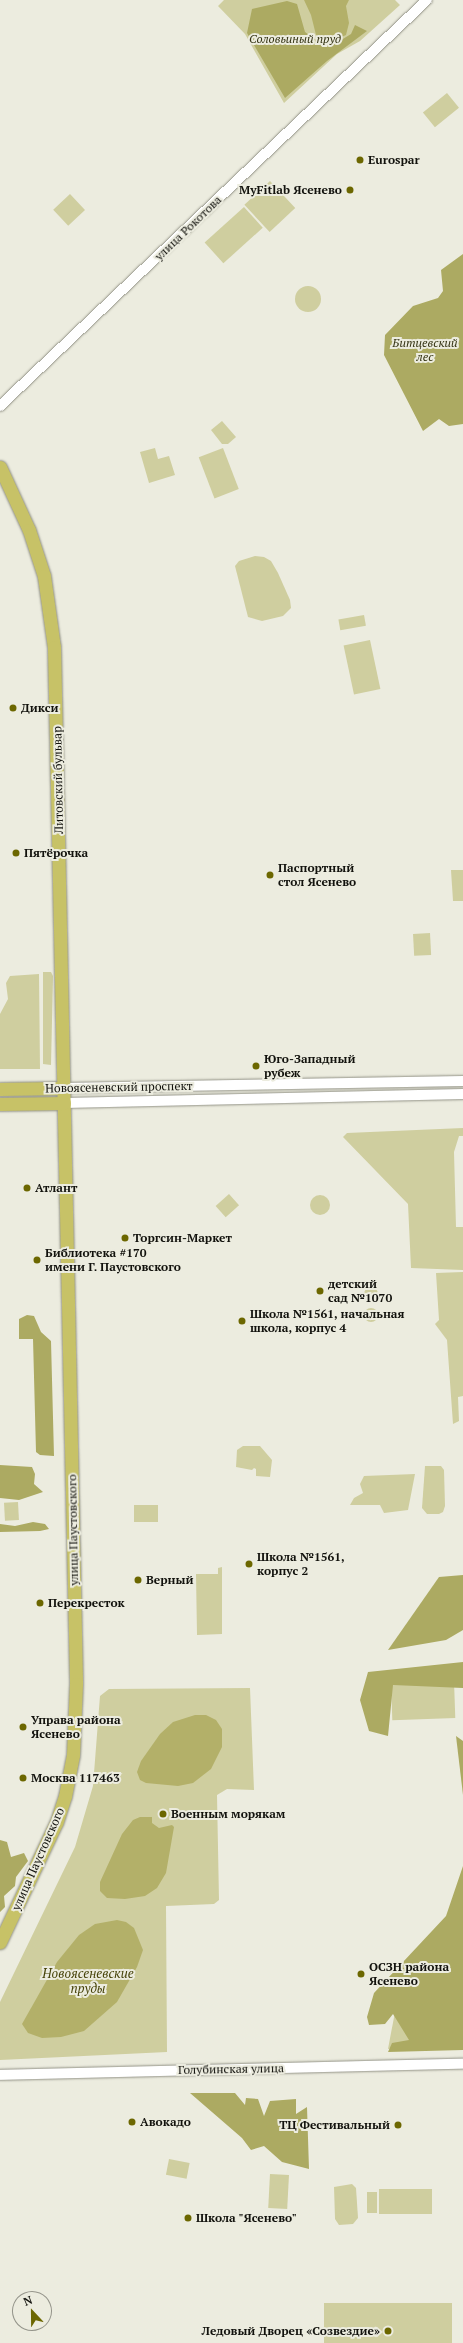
<!DOCTYPE html>
<html>
<head>
<meta charset="utf-8">
<style>
	body { margin:0 }
	#map { position:relative; width:463px; height:2343px; overflow:hidden; background:#ececdf; font-family:"PT Serif",serif }
	div>[style] { position:absolute }
	.green>* { inset:0; background:#cfce9f; transform-origin:0 0 }
	.round { border-radius:50% }
	.forest>* { inset:0; background:#acaa62 }
	.water>* { inset:0; background:#b3b069 }
	.roads { filter:drop-shadow(0 0 1px #939387) drop-shadow(0 0 1px #939387) }
	.minor>* { height:10px; margin:-5px; padding:0 5px; transform-origin:5px; border-radius:5px; background:#fff }
	.major>* { height:13px; margin:-6.5px; padding:0 6.5px; transform-origin:6.5px; border-radius:6.5px; background:#c7c267 }
	.dots>* { width:11px; height:11px; translate:-50% -50%; box-sizing:border-box; border:2px solid #ececdf; border-radius:50% }
	span { translate:-50% -50%; white-space:nowrap; text-align:center; line-height:1.15; -webkit-text-stroke:4px #ececdf; paint-order:stroke }
	.park-label { font-size:12px; color:#343313; font-style:italic }
	.poi-label { font-size:12px; color:#12120d; font-weight:700 }
	.left { translate:0 -50%; text-align:left }
	.right { translate:-100% -50%; text-align:right }
	.street-label { font-size:12px; color:#12120d }
	.water-label { font-size:13px; color:#464309; font-style:italic }
	.north { position:absolute; left:12px; top:2291px; width:40px; height:40px; box-sizing:border-box; background:#ececdf; border:1px solid #95958b; border-radius:50%; rotate:338deg; font-size:11px; font-weight:700; line-height:16px; text-align:center; color:#12120d }
	.north::after { content:''; display:block; margin:auto; width:14px; height:18px; background:#6c6700; clip-path:polygon(50% 0,100% 100%,50% 72%,0 100%) }
</style>
</head>
<body>
<div id="map">
	<div class="green">
		<div style="clip-path:polygon(224px 0,395px 0,400px 5px,360px 41px,337px 54px,284px 103px,245px 34px,218px 6px)"></div>
		<div style="left:447px;top:93px;width:19px;height:31px;rotate:51deg"></div>
		<div style="left:270px;top:181px;width:37px;height:35px;rotate:47deg"></div>
		<div style="left:70px;top:194px;width:22px;height:23px;rotate:47deg"></div>
		<div style="left:244px;top:207px;width:28px;height:53px;rotate:48deg"></div>
		<div class="round" style="left:295px;top:286px;width:26px;height:26px"></div>
		<div style="clip-path:polygon(222px 421px,236px 437px,228px 444px,222px 444px,211px 430px)"></div>
		<div style="clip-path:polygon(155px 448px,158px 459px,169px 456px,175px 475px,149px 483px,140px 452px)"></div>
		<div style="left:223px;top:448px;width:44px;height:26px;rotate:69deg"></div>
		<div style="clip-path:polygon(255px 556px,264px 557px,271px 561px,278px 573px,290px 600px,291px 608px,283px 616px,262px 621px,248px 617px,235px 566px,239px 561px)"></div>
		<div style="left:364px;top:615px;width:11px;height:26px;rotate:80deg"></div>
		<div style="left:370px;top:640px;width:50px;height:27px;rotate:78deg"></div>
		<div style="clip-path:polygon(451px 870px,463px 870px,463px 901px,453px 901px)"></div>
		<div style="left:430px;top:933px;width:22px;height:17px;rotate:87deg"></div>
		<div style="clip-path:polygon(43px 972px,51px 972px,53px 976px,51px 1065px,43px 1064px)"></div>
		<div style="clip-path:polygon(39px 974px,40px 1069px,0 1069px,0 1014px,8px 999px,6px 983px,10px 976px)"></div>
		<div style="clip-path:polygon(463px 1128px,463px 1136px,459px 1136px,454px 1152px,456px 1227px,463px 1227px,463px 1270px,411px 1268px,408px 1204px,343px 1137px,347px 1133px)"></div>
		<div style="left:229px;top:1194px;width:15px;height:18px;rotate:48deg"></div>
		<div class="round" style="left:310px;top:1195px;width:20px;height:20px"></div>
		<div style="clip-path:polygon(463px 1272px,463px 1396px,458px 1397px,459px 1421px,453px 1424px,447px 1340px,435px 1324px,439px 1320px,436px 1273px)"></div>
		<div class="round" style="left:364px;top:1287px;width:14px;height:14px"></div>
		<div class="round" style="left:364px;top:1308px;width:14px;height:14px"></div>
		<div style="clip-path:polygon(243px 1446px,260px 1446px,272px 1460px,270px 1477px,256px 1476px,256px 1469px,254px 1468px,252px 1470px,236px 1467px,237px 1450px)"></div>
		<div style="clip-path:polygon(425px 1466px,441px 1466px,444px 1470px,445px 1506px,443px 1512px,439px 1514px,427px 1514px,422px 1508px)"></div>
		<div style="clip-path:polygon(415px 1474px,408px 1510px,384px 1513px,380px 1505px,350px 1505px,354px 1498px,363px 1493px,360px 1484px,364px 1476px)"></div>
		<div style="left:18px;top:1502px;width:18px;height:14px;rotate:87deg"></div>
		<div style="left:158px;top:1505px;width:17px;height:24px;rotate:90deg"></div>
		<div style="clip-path:polygon(222px 1567px,222px 1634px,197px 1635px,196px 1574px,218px 1574px,218px 1568px)"></div>
		<div style="left:454px;top:1681px;width:37px;height:63px;rotate:88deg"></div>
		<div style="clip-path:polygon(250px 1688px,254px 1790px,227px 1789px,217px 1795px,219px 1900px,214px 1904px,166px 1906px,167px 2052px,0 2060px,0 2002px,75px 1847px,93px 1786px,100px 1696px,109px 1689px)"></div>
		<div style="clip-path:polygon(395px 2012px,419px 2044px,388px 2049px)"></div>
		<div style="left:169px;top:2159px;width:21px;height:16px;rotate:11deg"></div>
		<div style="left:270px;top:2174px;width:19px;height:34px;rotate:3deg"></div>
		<div style="clip-path:polygon(352px 2184px,356px 2188px,358px 2218px,353px 2224px,339px 2225px,335px 2219px,334px 2187px)"></div>
		<div style="left:432px;top:2189px;width:25px;height:53px;rotate:90deg"></div>
		<div style="left:377px;top:2192px;width:21px;height:10px;rotate:90deg"></div>
		<div style="left:324px;top:2303px;width:128px;height:40px"></div>
	</div>
	<div class="forest">
		<div style="clip-path:polygon(287px 1px,297px 4px,305px 32px,319px 42px,338px 42px,351px 34px,355px 25px,367px 31px,327px 61px,285px 98px,247px 33px,252px 9px)"></div>
		<div style="clip-path:polygon(463px 254px,463px 424px,449px 426px,439px 419px,423px 431px,384px 355px,385px 335px,413px 306px,438px 298px,443px 291px,441px 270px)"></div>
		<div style="clip-path:polygon(27px 1315px,34px 1316px,41px 1332px,51px 1341px,54px 1456px,40px 1455px,36px 1452px,33px 1339px,19px 1339px,19px 1319px)"></div>
		<div style="clip-path:polygon(0 1465px,32px 1467px,35px 1474px,34px 1484px,43px 1492px,19px 1500px,0 1498px)"></div>
		<div style="clip-path:polygon(33px 1522px,45px 1524px,49px 1529px,40px 1531px,0 1532px,0 1524px,15px 1526px)"></div>
		<div style="clip-path:polygon(463px 1575px,463px 1630px,446px 1640px,388px 1650px,439px 1577px)"></div>
		<div style="clip-path:polygon(463px 1662px,463px 1688px,393px 1685px,388px 1736px,369px 1731px,360px 1700px,368px 1672px)"></div>
		<div style="clip-path:polygon(456px 1736px,463px 1741px,463px 1795px)"></div>
		<div style="clip-path:polygon(0 1840px,7px 1842px,11px 1857px,24px 1853px,28px 1861px,16px 1877px,15px 1886px,4px 1896px,5px 1907px,0 1912px)"></div>
		<div style="clip-path:polygon(463px 1866px,463px 2050px,388px 2052px,392px 2043px,409px 2040px,393px 2014px,385px 2024px,369px 2025px,367px 2017px,374px 1993px,446px 1916px)"></div>
		<div style="clip-path:polygon(190px 2093px,235px 2093px,245px 2105px,246px 2098px,258px 2099px,264px 2116px,270px 2101px,296px 2099px,296px 2114px,307px 2107px,309px 2169px,282px 2162px,264px 2146px,251px 2150px,242px 2138px)"></div>
	</div>
	<div class="water">
		<div style="clip-path:polygon(304px 0,349px 0,346px 6px,349px 23px,346px 35px,337px 39px,325px 39px,316px 35px,311px 15px)"></div>
		<div style="clip-path:polygon(195px 1715px,206px 1715px,216px 1720px,222px 1729px,222px 1747px,211px 1769px,193px 1783px,178px 1786px,146px 1783px,140px 1780px,137px 1772px,141px 1761px,160px 1734px,173px 1722px)"></div>
		<div style="clip-path:polygon(140px 1817px,152px 1817px,152px 1823px,159px 1828px,172px 1825px,174px 1827px,166px 1873px,157px 1888px,145px 1896px,125px 1899px,107px 1898px,100px 1891px,100px 1882px,122px 1834px,133px 1820px)"></div>
		<div style="clip-path:polygon(117px 1920px,126px 1922px,134px 1928px,143px 1950px,137px 1967px,117px 2002px,84px 2031px,61px 2037px,42px 2038px,28px 2033px,22px 2024px,57px 1962px,79px 1935px,95px 1924px)"></div>
	</div>
	<div class="roads">
		<div class="minor">
			<div style="left:0;top:406px;width:589px;rotate:-43.56deg"></div>
			<div style="left:63px;top:1088px;width:400px;rotate:-1deg"></div>
			<div style="left:64px;top:1103px;width:399px;rotate:-1.3deg"></div>
			<div style="left:0;top:2075px;width:463px;rotate:-1.4deg"></div>
		</div>
		<div class="major">
			<div style="left:0;top:467px;width:69px;rotate:65.3deg"></div>
			<div style="left:29px;top:530px;width:48px;rotate:71.9deg"></div>
			<div style="left:44px;top:576px;width:72px;rotate:82deg"></div>
			<div style="left:54px;top:647px;width:1037px;rotate:88.78deg"></div>
			<div style="left:76px;top:1684px;width:71px;rotate:92.4deg"></div>
			<div style="left:73px;top:1755px;width:42px;rotate:101deg"></div>
			<div style="left:65px;top:1796px;width:28px;rotate:108deg"></div>
			<div style="left:56px;top:1823px;width:132px;rotate:115.2deg"></div>
			<div style="left:0;top:1089px;width:63px;rotate:-0.9deg"></div>
			<div style="left:0;top:1104px;width:64px;rotate:-0.9deg"></div>
		</div>
	</div>
	<div class="dots">
		<div style="left:360px;top:160px;background:#6c6700"></div>
		<div style="left:350px;top:190px;background:#6c6700"></div>
		<div style="left:13px;top:708px;background:#6c6700"></div>
		<div style="left:16px;top:853px;background:#6c6700"></div>
		<div style="left:270px;top:875px;background:#6c6700"></div>
		<div style="left:256px;top:1066px;background:#6c6700"></div>
		<div style="left:27px;top:1188px;background:#6c6700"></div>
		<div style="left:125px;top:1238px;background:#6c6700"></div>
		<div style="left:37px;top:1260px;background:#6c6700"></div>
		<div style="left:320px;top:1291px;background:#6c6700"></div>
		<div style="left:242px;top:1321px;background:#6c6700"></div>
		<div style="left:249px;top:1564px;background:#6c6700"></div>
		<div style="left:138px;top:1580px;background:#6c6700"></div>
		<div style="left:40px;top:1603px;background:#6c6700"></div>
		<div style="left:23px;top:1727px;background:#6c6700"></div>
		<div style="left:23px;top:1778px;background:#6c6700"></div>
		<div style="left:163px;top:1814px;background:#6c6700"></div>
		<div style="left:361px;top:1974px;background:#6c6700"></div>
		<div style="left:132px;top:2122px;background:#6c6700"></div>
		<div style="left:398px;top:2125px;background:#6c6700"></div>
		<div style="left:188px;top:2218px;background:#6c6700"></div>
		<div style="left:388px;top:2331px;background:#6c6700"></div>
	</div>
	<div class="park-label">
		<span style="left:295px;top:39px">Соловьиный пруд</span>
		<span style="left:425px;top:350px">Битцевский<br>лес</span>
	</div>
	<div class="poi-label">
		<span class="left" style="left:368px;top:160px">Eurospar</span>
		<span class="right" style="left:342px;top:190px">MyFitlab Ясенево</span>
		<span class="left" style="left:21px;top:708px">Дикси</span>
		<span class="left" style="left:24px;top:853px">Пятёрочка</span>
		<span class="left" style="left:278px;top:875px">Паспортный<br>стол Ясенево</span>
		<span class="left" style="left:264px;top:1066px">Юго-Западный<br>рубеж</span>
		<span class="left" style="left:35px;top:1188px">Атлант</span>
		<span class="left" style="left:133px;top:1238px">Торгсин-Маркет</span>
		<span class="left" style="left:45px;top:1260px">Библиотека #170<br>имени Г. Паустовского</span>
		<span class="left" style="left:328px;top:1291px">детский<br>сад №1070</span>
		<span class="left" style="left:250px;top:1321px">Школа №1561, начальная<br>школа, корпус 4</span>
		<span class="left" style="left:257px;top:1564px">Школа №1561,<br>корпус 2</span>
		<span class="left" style="left:146px;top:1580px">Верный</span>
		<span class="left" style="left:48px;top:1603px">Перекресток</span>
		<span class="left" style="left:31px;top:1727px">Управа района<br>Ясенево</span>
		<span class="left" style="left:31px;top:1778px">Москва 117463</span>
		<span class="left" style="left:171px;top:1814px">Военным морякам</span>
		<span class="left" style="left:369px;top:1974px">ОСЗН района<br>Ясенево</span>
		<span class="left" style="left:140px;top:2122px">Авокадо</span>
		<span class="right" style="left:390px;top:2125px">ТЦ Фестивальный</span>
		<span class="left" style="left:196px;top:2218px">Школа "Ясенево"</span>
		<span class="right" style="left:380px;top:2331px">Ледовый Дворец «Созвездие»</span>
	</div>
	<div class="street-label">
		<span style="left:188px;top:228px;rotate:-44deg">улица Рокотова</span>
		<span style="left:58px;top:780px;rotate:-91deg">Литовский бульвар</span>
		<span style="left:119px;top:1087px;rotate:-1deg">Новоясеневский проспект</span>
		<span style="left:73px;top:1530px;rotate:-91deg">улица Паустовского</span>
		<span style="left:38px;top:1859px;rotate:-66deg">улица Паустовского</span>
		<span style="left:231px;top:2069px;rotate:-1deg">Голубинская улица</span>
	</div>
	<div class="water-label">
		<span style="left:88px;top:1981px">Новоясеневские<br>пруды</span>
	</div>
	<div class="north">N</div>
</div>
</body>
</html>
